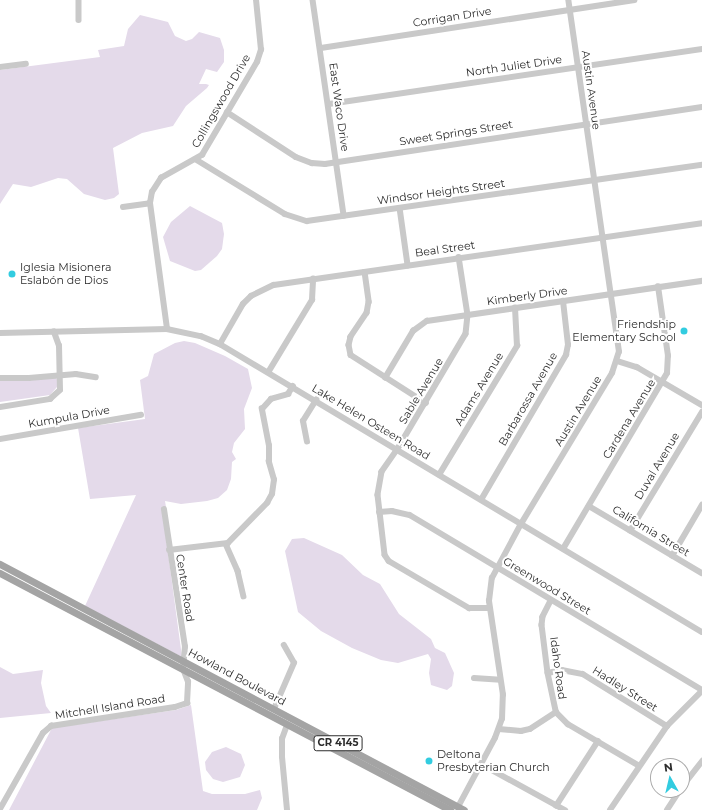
<!DOCTYPE html>
<html>
<head>
<meta charset="utf-8">
<style>
	body { margin:0 }
	#map { position:relative; width:702px; height:810px; overflow:hidden; background:#fff; font-family:Montserrat,sans-serif }
	div>[style] { position:absolute }
	.green>* { inset:0; background:#e4daea }
	.minor>* { height:5.5px; margin:-2.75px; padding:0 2.75px; transform-origin:2.75px; border-radius:2.75px; background:#c9c9c9 }
	.major>* { height:7px; margin:-3.5px; padding:0 3.5px; transform-origin:3.5px; border-radius:3.5px; background:#a4a4a4 }
	.dots>* { width:11px; height:11px; translate:-50% -50%; box-sizing:border-box; border:2px solid #fff; border-radius:50% }
	span { translate:-50% -50%; white-space:nowrap; text-align:center; line-height:1.15; -webkit-text-stroke:4px #fff; paint-order:stroke }
	.shield-label span { padding:1px 3px; background:#fff; border:1px solid; border-radius:3px; -webkit-text-stroke-width:0 }
	.shield-label { font-size:10px; color:#2c2c2c; font-weight:700 }
	.street-label { font-size:11px; color:#2c2c2c }
	.poi-label { font-size:11px; color:#2c2c2c }
	.left { translate:0 -50%; text-align:left }
	.right { translate:-100% -50%; text-align:right }
	.north { position:absolute; left:650px; top:758px; width:40px; height:40px; box-sizing:border-box; background:#fff; border:1px solid #ababab; border-radius:50%; rotate:352deg; font-size:11px; font-weight:700; line-height:16px; text-align:center; color:#2c2c2c }
	.north::after { content:''; display:block; margin:auto; width:14px; height:18px; background:#32cce0; clip-path:polygon(50% 0,100% 100%,50% 72%,0 100%) }
</style>
</head>
<body>
<div id="map">
	<div class="green">
		<div style="clip-path:polygon(140px 15px,168px 22px,175px 36px,186px 41px,192px 39px,199px 32px,220px 38px,224px 50px,224px 62px,217px 72px,206px 69px,199px 84px,206px 84px,209px 85px,207px 88px,186px 106px,173px 126px,142px 133px,113px 148px,119px 194px,114px 198px,105px 200px,84px 194px,67px 179px,58px 178px,31px 187px,13px 184px,0 204px,0 70px,100px 57px,98px 50px,124px 46px,128px 29px)"></div>
		<div style="clip-path:polygon(190px 206px,222px 223px,224px 234px,222px 249px,217px 256px,201px 270px,195px 271px,170px 261px,163px 237px,171px 222px)"></div>
		<div style="clip-path:polygon(184px 341px,195px 343px,225px 356px,248px 369px,252px 388px,244px 409px,245px 429px,234px 443px,232px 452px,236px 459px,232px 462px,231px 479px,227px 490px,218px 498px,207px 501px,181px 504px,165px 501px,166px 507px,162px 508px,182px 657px,85px 606px,136px 495px,90px 499px,78px 428px,145px 419px,140px 380px,148px 376px,154px 354px,175px 343px)"></div>
		<div style="clip-path:polygon(39px 377px,54px 377px,57px 379px,57px 387px,50px 395px,0 402px,0 381px,37px 380px)"></div>
		<div style="clip-path:polygon(304px 538px,342px 555px,363px 575px,380px 584px,399px 614px,431px 639px,435px 648px,445px 653px,454px 673px,452px 686px,447px 690px,431px 685px,429px 673px,431px 659px,428px 654px,398px 663px,381px 660px,352px 648px,321px 631px,298px 612px,285px 551px,292px 539px)"></div>
		<div style="clip-path:polygon(0 667px,13px 674px,43px 670px,41px 683px,46px 706px,51px 713px,0 718px)"></div>
		<div style="clip-path:polygon(191px 705px,203px 791px,212px 794px,245px 794px,260px 790px,262px 798px,257px 810px,9px 810px,52px 728px,176px 710px)"></div>
		<div style="clip-path:polygon(226px 747px,241px 754px,245px 765px,240px 777px,223px 782px,213px 779px,206px 770px,205px 762px,212px 752px)"></div>
	</div>
	<div class="minor">
		<div style="left:79px;top:0;width:20px;rotate:90deg"></div>
		<div style="left:313px;top:0;width:218px;rotate:81.8deg"></div>
		<div style="left:321px;top:48px;width:317px;rotate:-8.7deg"></div>
		<div style="left:0;top:67px;width:26px;rotate:-7deg"></div>
		<div style="left:329px;top:104px;width:377px;rotate:-8.4deg"></div>
		<div style="left:227px;top:112px;width:82px;rotate:33.1deg"></div>
		<div style="left:296px;top:157px;width:17px;rotate:21deg"></div>
		<div style="left:312px;top:163px;width:13px;rotate:4deg"></div>
		<div style="left:325px;top:164px;width:381px;rotate:-8.6deg"></div>
		<div style="left:197px;top:160px;width:103px;rotate:31.5deg"></div>
		<div style="left:285px;top:214px;width:23px;rotate:18deg"></div>
		<div style="left:307px;top:221px;width:399px;rotate:-8.1deg"></div>
		<div style="left:123px;top:207px;width:27px;rotate:-8deg"></div>
		<div style="left:400px;top:208px;width:58px;rotate:82deg"></div>
		<div style="left:459px;top:257px;width:59px;rotate:81.2deg"></div>
		<div style="left:468px;top:315px;width:19px;rotate:96deg"></div>
		<div style="left:466px;top:334px;width:134px;rotate:120.6deg"></div>
		<div style="left:398px;top:449px;width:28px;rotate:125deg"></div>
		<div style="left:382px;top:472px;width:23px;rotate:100deg"></div>
		<div style="left:378px;top:495px;width:60px;rotate:83.3deg"></div>
		<div style="left:385px;top:555px;width:7px;rotate:56deg"></div>
		<div style="left:389px;top:561px;width:93px;rotate:30.4deg"></div>
		<div style="left:469px;top:608px;width:20px"></div>
		<div style="left:365px;top:272px;width:30px;rotate:82deg"></div>
		<div style="left:369px;top:302px;width:11px;rotate:100deg"></div>
		<div style="left:367px;top:313px;width:29px;rotate:124deg"></div>
		<div style="left:351px;top:337px;width:8px;rotate:104deg"></div>
		<div style="left:349px;top:345px;width:10px;rotate:79deg"></div>
		<div style="left:351px;top:355px;width:89px;rotate:32.6deg"></div>
		<div style="left:167px;top:329px;width:127px;rotate:-97.7deg"></div>
		<div style="left:150px;top:203px;width:11px;rotate:-80deg"></div>
		<div style="left:152px;top:192px;width:17px;rotate:-57deg"></div>
		<div style="left:161px;top:178px;width:47px;rotate:-29.3deg"></div>
		<div style="left:202px;top:155px;width:108px;rotate:-59.4deg"></div>
		<div style="left:257px;top:62px;width:13px;rotate:-72deg"></div>
		<div style="left:261px;top:50px;width:50px;rotate:-95.7deg"></div>
		<div style="left:0;top:333px;width:167px;rotate:-1.4deg"></div>
		<div style="left:167px;top:329px;width:35px;rotate:12deg"></div>
		<div style="left:201px;top:336px;width:21px;rotate:23deg"></div>
		<div style="left:220px;top:344px;width:561px;rotate:30.86deg"></div>
		<div style="left:220px;top:344px;width:46px;rotate:-60.1deg"></div>
		<div style="left:243px;top:304px;width:11px;rotate:-45deg"></div>
		<div style="left:251px;top:296px;width:25px;rotate:-26deg"></div>
		<div style="left:274px;top:285px;width:432px;rotate:-8.2deg"></div>
		<div style="left:617px;top:361px;width:21px;rotate:17deg"></div>
		<div style="left:637px;top:367px;width:75px;rotate:30.3deg"></div>
		<div style="left:269px;top:371px;width:83px;rotate:-58.8deg"></div>
		<div style="left:312px;top:300px;width:21px;rotate:-87deg"></div>
		<div style="left:0;top:378px;width:29px"></div>
		<div style="left:29px;top:378px;width:47px;rotate:-4.9deg"></div>
		<div style="left:76px;top:374px;width:20px;rotate:9deg"></div>
		<div style="left:385px;top:378px;width:55px;rotate:-59.2deg"></div>
		<div style="left:413px;top:331px;width:17px;rotate:-36deg"></div>
		<div style="left:427px;top:321px;width:278px;rotate:-8.3deg"></div>
		<div style="left:0;top:407px;width:51px;rotate:-9.1deg"></div>
		<div style="left:50px;top:399px;width:13px;rotate:-42deg"></div>
		<div style="left:60px;top:390px;width:44px;rotate:-91.3deg"></div>
		<div style="left:59px;top:346px;width:15px;rotate:-110deg"></div>
		<div style="left:0;top:439px;width:143px;rotate:-9.7deg"></div>
		<div style="left:307px;top:442px;width:21px;rotate:-101deg"></div>
		<div style="left:303px;top:421px;width:25px;rotate:-58deg"></div>
		<div style="left:439px;top:475px;width:151px;rotate:-58.8deg"></div>
		<div style="left:517px;top:346px;width:38px;rotate:-93deg"></div>
		<div style="left:481px;top:500px;width:168px;rotate:-59.6deg"></div>
		<div style="left:566px;top:355px;width:10px;rotate:-79deg"></div>
		<div style="left:568px;top:345px;width:44px;rotate:-96.5deg"></div>
		<div style="left:589px;top:506px;width:131px;rotate:30.7deg"></div>
		<div style="left:379px;top:512px;width:13px;rotate:-4deg"></div>
		<div style="left:392px;top:511px;width:18px;rotate:13deg"></div>
		<div style="left:410px;top:515px;width:340px;rotate:30.9deg"></div>
		<div style="left:630px;top:531px;width:139px;rotate:-58.8deg"></div>
		<div style="left:226px;top:544px;width:30px;rotate:66deg"></div>
		<div style="left:238px;top:571px;width:26px;rotate:77deg"></div>
		<div style="left:563px;top:549px;width:204px;rotate:-59.4deg"></div>
		<div style="left:667px;top:373px;width:17px;rotate:-87deg"></div>
		<div style="left:668px;top:356px;width:70px;rotate:-98.2deg"></div>
		<div style="left:169px;top:550px;width:59px;rotate:-6.8deg"></div>
		<div style="left:228px;top:543px;width:56px;rotate:-45.7deg"></div>
		<div style="left:267px;top:503px;width:10px;rotate:-61deg"></div>
		<div style="left:272px;top:494px;width:14px;rotate:-82deg"></div>
		<div style="left:274px;top:480px;width:19px;rotate:-106deg"></div>
		<div style="left:269px;top:462px;width:16px;rotate:-90deg"></div>
		<div style="left:269px;top:446px;width:38px;rotate:-101deg"></div>
		<div style="left:262px;top:409px;width:13px;rotate:-48deg"></div>
		<div style="left:271px;top:399px;width:18px;rotate:-16deg"></div>
		<div style="left:288px;top:394px;width:9px;rotate:-58deg"></div>
		<div style="left:672px;top:556px;width:59px;rotate:-59.5deg"></div>
		<div style="left:551px;top:601px;width:18px;rotate:117deg"></div>
		<div style="left:543px;top:617px;width:8px;rotate:97deg"></div>
		<div style="left:542px;top:625px;width:48px;rotate:82.9deg"></div>
		<div style="left:548px;top:673px;width:40px;rotate:78deg"></div>
		<div style="left:556px;top:712px;width:17px;rotate:45deg"></div>
		<div style="left:568px;top:724px;width:81px;rotate:30.4deg"></div>
		<div style="left:548px;top:673px;width:14px;rotate:-12deg"></div>
		<div style="left:562px;top:670px;width:21px;rotate:11deg"></div>
		<div style="left:583px;top:674px;width:99px;rotate:31.8deg"></div>
		<div style="left:474px;top:678px;width:26px;rotate:4deg"></div>
		<div style="left:274px;top:709px;width:50px;rotate:-66.5deg"></div>
		<div style="left:294px;top:663px;width:20px;rotate:-120deg"></div>
		<div style="left:499px;top:729px;width:22px;rotate:5deg"></div>
		<div style="left:521px;top:731px;width:9px;rotate:-13deg"></div>
		<div style="left:530px;top:729px;width:31px;rotate:-33deg"></div>
		<div style="left:481px;top:764px;width:96px;rotate:28.7deg"></div>
		<div style="left:682px;top:787px;width:33px;rotate:-52deg"></div>
		<div style="left:556px;top:806px;width:77px;rotate:-57.1deg"></div>
		<div style="left:458px;top:807px;width:78px;rotate:-61.8deg"></div>
		<div style="left:495px;top:738px;width:20px;rotate:-70deg"></div>
		<div style="left:502px;top:719px;width:24px;rotate:-88deg"></div>
		<div style="left:503px;top:695px;width:95px;rotate:-98.5deg"></div>
		<div style="left:489px;top:601px;width:23px;rotate:-83deg"></div>
		<div style="left:492px;top:578px;width:61px;rotate:-61.8deg"></div>
		<div style="left:521px;top:524px;width:176px;rotate:-58.9deg"></div>
		<div style="left:612px;top:373px;width:22px;rotate:-72deg"></div>
		<div style="left:619px;top:352px;width:356px;rotate:-98.2deg"></div>
		<div style="left:0;top:809px;width:87px;rotate:-60.5deg"></div>
		<div style="left:43px;top:733px;width:11px;rotate:-41deg"></div>
		<div style="left:51px;top:726px;width:125px;rotate:-8.7deg"></div>
		<div style="left:175px;top:707px;width:13px;rotate:-18deg"></div>
		<div style="left:187px;top:703px;width:21px;rotate:-87deg"></div>
		<div style="left:188px;top:682px;width:14px;rotate:-111deg"></div>
		<div style="left:183px;top:669px;width:22px;rotate:-85deg"></div>
		<div style="left:185px;top:647px;width:139px;rotate:-98.7deg"></div>
		<div style="left:287px;top:810px;width:53px;rotate:-95.4deg"></div>
		<div style="left:282px;top:757px;width:18px;rotate:-90deg"></div>
		<div style="left:282px;top:739px;width:15px;rotate:-70deg"></div>
		<div style="left:610px;top:810px;width:102px;rotate:-55.8deg"></div>
		<div style="left:667px;top:726px;width:49px;rotate:-45deg"></div>
		<div style="left:667px;top:810px;width:24px;rotate:-57deg"></div>
	</div>
	<div class="major">
		<div style="left:0;top:564px;width:525px;rotate:27.93deg"></div>
		<div style="left:0;top:573px;width:509px;rotate:27.77deg"></div>
	</div>
	<div class="dots">
		<div style="left:12px;top:274px;background:#32cce0"></div>
		<div style="left:684px;top:331px;background:#32cce0"></div>
		<div style="left:429px;top:761px;background:#32cce0"></div>
	</div>
	<div class="shield-label">
		<span style="left:338px;top:743px">CR 4145</span>
	</div>
	<div class="street-label">
		<span style="left:452px;top:17px;rotate:-9deg">Corrigan Drive</span>
		<span style="left:514px;top:66px;rotate:-8deg">North Juliet Drive</span>
		<span style="left:591px;top:90px;rotate:82deg">Austin Avenue</span>
		<span style="left:221px;top:101px;rotate:-60deg">Collingswood Drive</span>
		<span style="left:339px;top:107px;rotate:82deg">East Waco Drive</span>
		<span style="left:456px;top:133px;rotate:-9deg">Sweet Springs Street</span>
		<span style="left:441px;top:192px;rotate:-8deg">Windsor Heights Street</span>
		<span style="left:445px;top:249px;rotate:-8deg">Beal Street</span>
		<span style="left:527px;top:296px;rotate:-8deg">Kimberly Drive</span>
		<span style="left:479px;top:389px;rotate:-59deg">Adams Avenue</span>
		<span style="left:421px;top:391px;rotate:-59deg">Sable Avenue</span>
		<span style="left:528px;top:399px;rotate:-60deg">Barbarossa Avenue</span>
		<span style="left:578px;top:411px;rotate:-59deg">Austin Avenue</span>
		<span style="left:69px;top:417px;rotate:-10deg">Kumpula Drive</span>
		<span style="left:629px;top:419px;rotate:-59deg">Cardena Avenue</span>
		<span style="left:371px;top:422px;rotate:31deg">Lake Helen Osteen Road</span>
		<span style="left:657px;top:466px;rotate:-59deg">Duval Avenue</span>
		<span style="left:651px;top:531px;rotate:31deg">California Street</span>
		<span style="left:547px;top:586px;rotate:31deg">Greenwood Street</span>
		<span style="left:185px;top:588px;rotate:81deg">Center Road</span>
		<span style="left:558px;top:668px;rotate:82deg">Idaho Road</span>
		<span style="left:237px;top:677px;rotate:28deg">Howland Boulevard</span>
		<span style="left:625px;top:689px;rotate:32deg">Hadley Street</span>
		<span style="left:110px;top:707px;rotate:-9deg">Mitchell Island Road</span>
	</div>
	<div class="poi-label">
		<span class="left" style="left:20px;top:274px">Iglesia Misionera<br>Eslabón de Dios</span>
		<span class="right" style="left:676px;top:331px">Friendship<br>Elementary School</span>
		<span class="left" style="left:437px;top:761px">Deltona<br>Presbyterian Church</span>
	</div>
	<div class="north">N</div>
</div>
</body>
</html>
